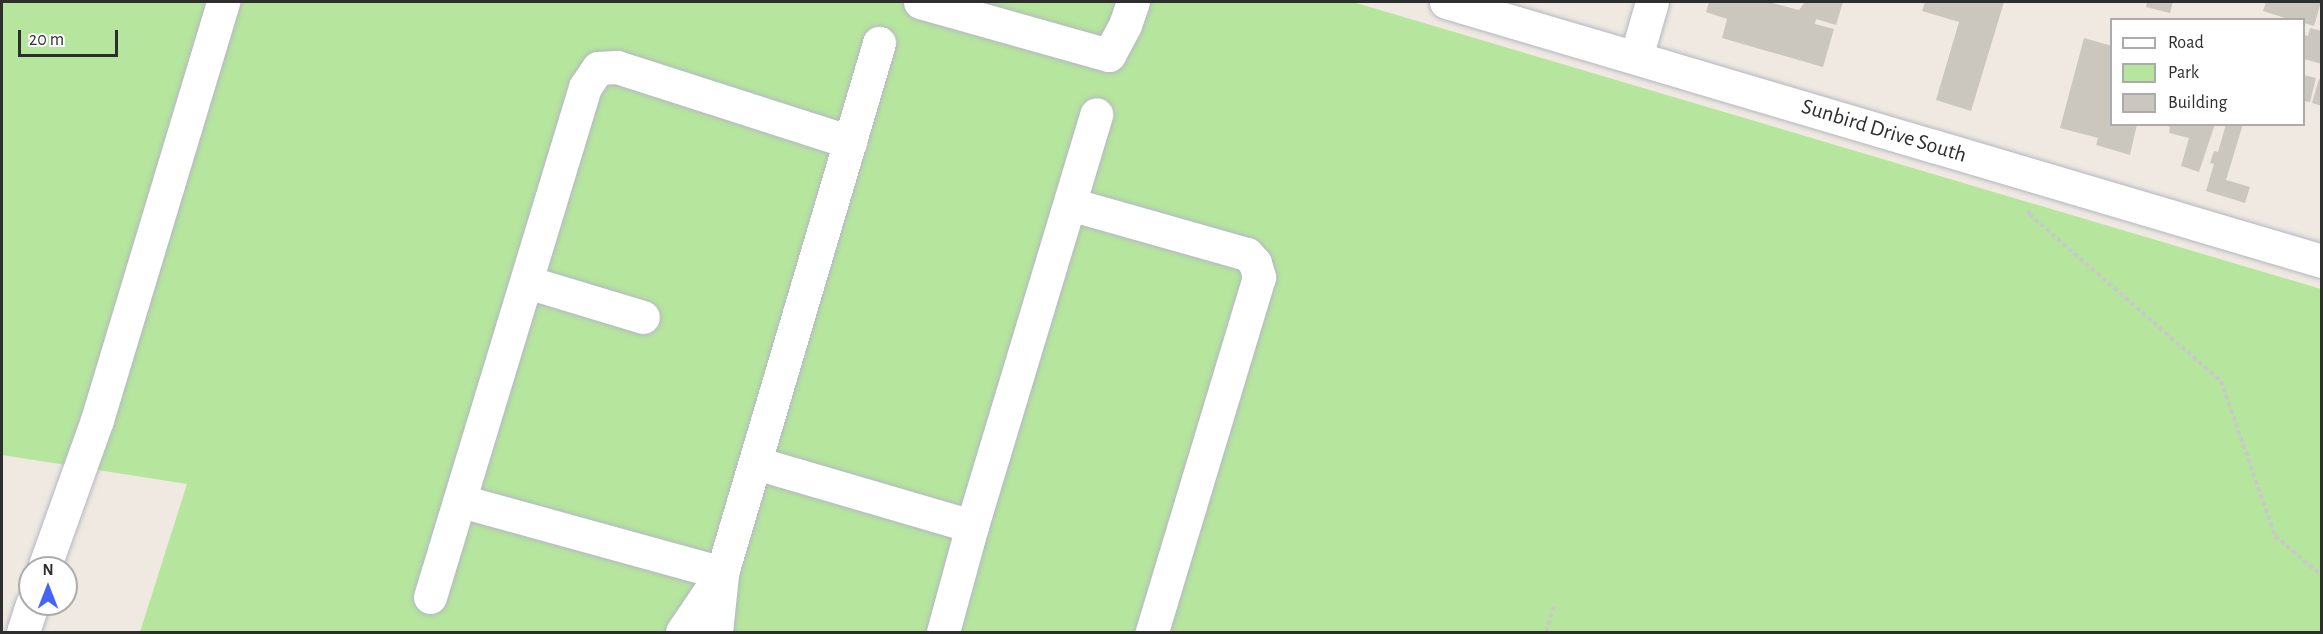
<!DOCTYPE html>
<html>
<head>
<meta charset="utf-8">
<style>
	body { margin:0 }
	#map { position:relative; width:2323px; height:634px; overflow:hidden; background:#efe9e1; font-family:"Alegreya Sans",sans-serif }
	div>[style] { position:absolute }
	.green>* { inset:0; background:#b6e59e }
	.building>* { inset:0; background:#cbc7bf }
	.path>* { height:4px; margin-top:-2px; transform-origin:0; background:repeating-linear-gradient(90deg,#c9c9c9 0 4.5px,transparent 0 7.5px) }
	.roads { filter:drop-shadow(0 0 2px #b4b7c1) drop-shadow(0 0 2px #b4b7c1) }
	.minor>* { height:33px; margin:-16.5px; padding:0 16.5px; transform-origin:16.5px; border-radius:16.5px; background:#fff }
	span { translate:-50% -50%; white-space:nowrap; text-align:center; line-height:1.15; -webkit-text-stroke:6px #fff; paint-order:stroke }
	.street-label { font-size:22px; color:#2e2e2e }
	.frame { position:absolute; inset:0; border:3px solid #2e2e2e; pointer-events:none }
	.legend { position:absolute; left:2110px; top:18px; width:195px; height:108px; box-sizing:border-box; background:#fff; border:2px solid #ababab; margin:0; padding:8px 10px; list-style:none; font-size:18px; color:#2e2e2e }
	.legend li { display:flex; align-items:center; gap:12px; height:30px }
	.legend b { width:30px; border:2px solid #ababab }
	.north { position:absolute; left:18px; top:556px; width:60px; height:60px; box-sizing:border-box; background:#fff; border:2px solid #ababab; border-radius:50%; rotate:0deg; font-size:16px; font-weight:700; line-height:24px; text-align:center; color:#2e2e2e }
	.north::after { content:''; display:block; margin:auto; width:21px; height:27px; background:#4264fb; clip-path:polygon(50% 0,100% 100%,50% 72%,0 100%) }
	.scale { position:absolute; left:18px; top:30px; width:100px; height:27px; box-sizing:border-box; border:3px solid #2e2e2e; border-top:0; padding-left:8px; font-size:18px; line-height:21px; white-space:nowrap; color:#2e2e2e; -webkit-text-stroke:4px #fff; paint-order:stroke }
</style>
</head>
<body>
<div id="map">
	<div class="green">
		<div style="clip-path:polygon(2px 2px,1353px 2px,2321px 289px,2321px 632px,140px 632px,187px 484px,2px 455px)"></div>
	</div>
	<div class="building">
		<div style="clip-path:polygon(1709px 2px,1769px 2px,1799px 10px,1805px 2px,1843px 2px,1836px 25px,1816px 19px,1815px 24px,1834px 29px,1823px 67px,1722px 38px,1727px 19px,1706px 12px)"></div>
		<div style="clip-path:polygon(1925px 2px,2004px 2px,1971px 111px,1936px 100px,1959px 22px,1922px 11px)"></div>
		<div style="clip-path:polygon(2147px 2px,2173px 2px,2170px 13px,2146px 7px)"></div>
		<div style="clip-path:polygon(2266px 2px,2321px 2px,2314px 26px,2304px 23px,2304px 20px,2291px 20px,2263px 11px)"></div>
		<div style="clip-path:polygon(2310px 28px,2322px 31px,2322px 64px,2304px 59px,2304px 35px,2308px 36px)"></div>
		<div style="clip-path:polygon(2084px 38px,2112px 46px,2112px 124px,2137px 124px,2130px 155px,2096px 145px,2098px 138px,2060px 128px)"></div>
		<div style="clip-path:polygon(2304px 75px,2316px 78px,2310px 102px,2304px 101px)"></div>
		<div style="clip-path:polygon(2319px 79px,2322px 80px,2322px 106px,2312px 103px)"></div>
		<div style="clip-path:polygon(2164px 124px,2215px 124px,2199px 172px,2181px 166px,2189px 138px,2169px 133px,2170px 127px)"></div>
		<div style="clip-path:polygon(2226px 124px,2243px 124px,2226px 180px,2250px 187px,2245px 203px,2206px 191px,2214px 164px,2210px 163px,2214px 151px,2218px 152px)"></div>
	</div>
	<div class="path">
		<div style="left:2029px;top:210px;width:4px;rotate:90deg"></div>
		<div style="left:2029px;top:214px;width:254px;rotate:41deg"></div>
		<div style="left:2221px;top:381px;width:164px;rotate:70.8deg"></div>
		<div style="left:2275px;top:536px;width:62px;rotate:40.4deg"></div>
		<div style="left:1546px;top:632px;width:28px;rotate:-73deg"></div>
	</div>
	<div class="roads">
		<div class="minor">
			<div style="left:920px;top:2px;width:196px;rotate:15.7deg"></div>
			<div style="left:1109px;top:55px;width:34px;rotate:-62deg"></div>
			<div style="left:1125px;top:25px;width:24px;rotate:-71deg"></div>
			<div style="left:1446px;top:2px;width:913px;rotate:16.47deg"></div>
			<div style="left:1636px;top:57px;width:57px;rotate:-73.8deg"></div>
			<div style="left:1070px;top:204px;width:184px;rotate:15.8deg"></div>
			<div style="left:1247px;top:254px;width:12px;rotate:48deg"></div>
			<div style="left:1255px;top:263px;width:15px;rotate:74deg"></div>
			<div style="left:1259px;top:277px;width:371px;rotate:106.8deg"></div>
			<div style="left:527px;top:282px;width:121px;rotate:16.8deg"></div>
			<div style="left:756px;top:463px;width:225px;rotate:16.3deg"></div>
			<div style="left:972px;top:526px;width:110px;rotate:105.3deg"></div>
			<div style="left:461px;top:501px;width:271px;rotate:15.4deg"></div>
			<div style="left:722px;top:573px;width:553px;rotate:-73.5deg"></div>
			<div style="left:972px;top:526px;width:430px;rotate:-73.2deg"></div>
			<div style="left:44px;top:568px;width:157px;rotate:-70.3deg"></div>
			<div style="left:97px;top:420px;width:437px;rotate:-73.2deg"></div>
			<div style="left:430px;top:597px;width:533px;rotate:-73.09deg"></div>
			<div style="left:585px;top:87px;width:23px;rotate:-56deg"></div>
			<div style="left:598px;top:68px;width:19px;rotate:-3deg"></div>
			<div style="left:617px;top:67px;width:245px;rotate:17.8deg"></div>
			<div style="left:23px;top:632px;width:29px;rotate:-72deg"></div>
			<div style="left:682px;top:632px;width:71px;rotate:-55.9deg"></div>
			<div style="left:716px;top:632px;width:57px;rotate:-84deg"></div>
		</div>
	</div>
	<div class="street-label">
		<span style="left:1884px;top:131px;rotate:17deg">Sunbird Drive South</span>
	</div>
	<div class="frame"></div>
	<ul class="legend">
	<li><b style="height:8px;background:#fff"></b>Road</li>
	<li><b style="height:16px;background:#b6e59e"></b>Park</li>
	<li><b style="height:16px;background:#cbc7bf"></b>Building</li>
	</ul>
	<div class="north">N</div>
	<div class="scale">20 m</div>
</div>
</body>
</html>
